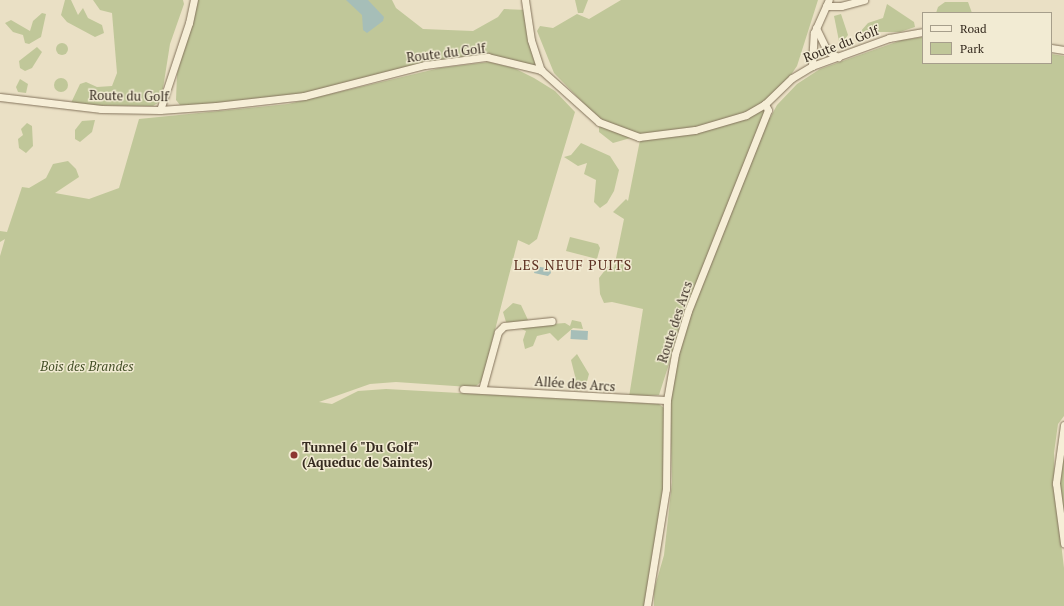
<!DOCTYPE html>
<html>
<head>
<meta charset="utf-8">
<style>
	body { margin:0 }
	#map { position:relative; width:1064px; height:606px; overflow:hidden; background:#eae0c5; font-family:"PT Serif",serif }
	div>[style] { position:absolute }
	.green>* { inset:0; background:#c0c799 }
	.round { border-radius:50% }
	.water>* { inset:0; background:#a6beb8; transform-origin:0 0 }
	.roads { filter:drop-shadow(0 0 1px #83735c) drop-shadow(0 0 1px #83735c) }
	.street>* { height:7px; margin:-3.5px; padding:0 3.5px; transform-origin:3.5px; border-radius:3.5px; background:#f6eed7 }
	.dots>* { width:11px; height:11px; translate:-50% -50%; box-sizing:border-box; border:2px solid #f2ebd3; border-radius:50% }
	span { translate:-50% -50%; white-space:nowrap; text-align:center; line-height:1.15; -webkit-text-stroke:3px #f2ebd3; paint-order:stroke }
	.street-label { font-size:13px; color:#352a1f }
	.park-label { font-size:13px; color:#444f27; font-style:italic }
	.poi-label { font-size:13px; color:#352a1f; font-weight:700 }
	.left { translate:0 -50%; text-align:left }
	.neighbourhood-label { font-size:14px; color:#5d3122; letter-spacing:1px }
	.legend { position:absolute; left:922px; top:12px; width:130px; height:52px; box-sizing:border-box; background:#f2ebd3; border:1px solid #a69e8b; margin:0; padding:5px 7px; list-style:none; font-size:12px; color:#352a1f }
	.legend li { display:flex; align-items:center; gap:8px; height:20px }
	.legend b { width:20px; border:1px solid #a69e8b }
</style>
</head>
<body>
<div id="map">
	<div class="green">
		<div style="clip-path:polygon(65px 0,71px 0,78px 15px,83px 8px,88px 18px,102px 25px,104px 33px,95px 37px,67px 22px,61px 15px)"></div>
		<div style="clip-path:polygon(93px 0,183px 0,184px 4px,170px 44px,161px 101px,153px 106px,70px 105px,80px 84px,86px 82px,97px 87px,112px 86px,117px 73px,112px 13px,100px 10px)"></div>
		<div style="clip-path:polygon(195px 0,392px 0,396px 8px,423px 29px,473px 31px,498px 17px,504px 9px,527px 10px,541px 70px,487px 57px,425px 65px,304px 96px,202px 106px,180px 105px,176px 100px,177px 74px,196px 8px)"></div>
		<div style="clip-path:polygon(575px 0,588px 0,583px 13px,578px 13px)"></div>
		<div style="clip-path:polygon(621px 0,818px 0,797px 66px,762px 117px,770px 118px,777px 105px,797px 84px,820px 69px,902px 40px,923px 37px,923px 63px,1051px 63px,1051px 54px,1064px 56px,1064px 416px,1058px 424px,1054px 453px,1055px 494px,1064px 568px,1064px 606px,654px 606px,654px 590px,664px 555px,672px 482px,670px 403px,684px 317px,659px 395px,629px 397px,643px 309px,612px 302px,604px 303px,600px 294px,599px 278px,609px 265px,614px 268px,624px 219px,613px 212px,626px 199px,628px 201px,641px 135px,613px 143px,599px 132px,599px 119px,554px 73px,537px 31px,540px 26px,553px 28px,577px 14px,589px 19px)"></div>
		<div style="clip-path:polygon(945px 2px,968px 2px,972px 13px,936px 13px,938px 7px)"></div>
		<div style="clip-path:polygon(887px 4px,914px 22px,915px 27px,900px 32px,860px 32px,868px 23px,883px 18px)"></div>
		<div style="clip-path:polygon(42px 13px,46px 14px,41px 37px,29px 44px,25px 43px,23px 35px,13px 32px,5px 23px,11px 20px,30px 31px,33px 21px)"></div>
		<div style="clip-path:polygon(841px 14px,848px 35px,842px 43px,839px 41px,834px 16px)"></div>
		<div class="round" style="left:56px;top:43px;width:12px;height:12px"></div>
		<div style="clip-path:polygon(37px 47px,42px 52px,32px 68px,25px 71px,20px 68px,19px 61px)"></div>
		<div style="clip-path:polygon(489px 62px,514px 68px,534px 78px,555px 91px,575px 112px,537px 239px,529px 245px,518px 240px,482px 381px,476px 386px,469px 387px,396px 382px,370px 384px,319px 402px,332px 404px,358px 391px,386px 389px,659px 404px,664px 408px,666px 489px,649px 606px,0 606px,0 256px,5px 239px,0 242px,0 231px,7px 232px,22px 187px,29px 188px,46px 178px,53px 164px,68px 161px,76px 169px,79px 177px,55px 193px,89px 199px,119px 188px,139px 119px,288px 104px,440px 68px)"></div>
		<div class="round" style="left:54px;top:78px;width:14px;height:14px"></div>
		<div style="clip-path:polygon(20px 79px,28px 84px,26px 93px,18px 92px,16px 87px)"></div>
		<div style="clip-path:polygon(95px 120px,92px 132px,80px 142px,75px 139px,75px 130px,82px 121px)"></div>
		<div style="clip-path:polygon(27px 123px,32px 126px,33px 146px,26px 153px,19px 148px,18px 139px,23px 135px,21px 129px)"></div>
		<div style="clip-path:polygon(581px 143px,610px 156px,619px 170px,614px 191px,607px 203px,600px 208px,594px 202px,596px 180px,584px 174px,587px 163px,578px 166px,564px 157px,571px 155px)"></div>
		<div style="clip-path:polygon(570px 237px,598px 244px,600px 248px,597px 259px,566px 251px)"></div>
		<div style="clip-path:polygon(513px 303px,521px 305px,528px 320px,539px 325px,565px 323px,570px 326px,572px 320px,581px 322px,583px 329px,573px 328px,558px 341px,550px 333px,537px 336px,533px 346px,525px 349px,523px 340px,526px 331px,506px 322px,503px 312px)"></div>
		<div style="clip-path:polygon(577px 354px,589px 374px,586px 385px,577px 391px,573px 387px,575px 376px,571px 360px)"></div>
		<div style="clip-path:polygon(1064px 433px,1064px 529px,1060px 500px,1060px 453px)"></div>
	</div>
	<div class="water">
		<div style="clip-path:polygon(346px 0,368px 0,384px 17px,383px 21px,367px 33px,363px 30px,362px 15px)"></div>
		<div style="clip-path:polygon(536px 266px,550px 269px,551px 273px,548px 276px,534px 273px)"></div>
		<div style="left:571px;top:330px;width:17px;height:9px;rotate:3deg"></div>
	</div>
	<div class="roads">
		<div class="street">
			<div style="left:525px;top:0;width:40px;rotate:81.5deg"></div>
			<div style="left:531px;top:40px;width:32px;rotate:72deg"></div>
			<div style="left:826px;top:6px;width:15px"></div>
			<div style="left:841px;top:6px;width:24px;rotate:-15deg"></div>
			<div style="left:816px;top:28px;width:25px;rotate:64deg"></div>
			<div style="left:827px;top:51px;width:13px;rotate:29deg"></div>
			<div style="left:1051px;top:48px;width:13px;rotate:9deg"></div>
			<div style="left:812px;top:66px;width:33px;rotate:-87deg"></div>
			<div style="left:814px;top:33px;width:36px;rotate:-66deg"></div>
			<div style="left:0;top:97px;width:102px;rotate:6.8deg"></div>
			<div style="left:101px;top:109px;width:59px;rotate:1deg"></div>
			<div style="left:160px;top:110px;width:56px;rotate:-4.1deg"></div>
			<div style="left:216px;top:106px;width:89px;rotate:-6.5deg"></div>
			<div style="left:304px;top:96px;width:125px;rotate:-14.4deg"></div>
			<div style="left:425px;top:65px;width:63px;rotate:-7.4deg"></div>
			<div style="left:487px;top:57px;width:56px;rotate:13.5deg"></div>
			<div style="left:541px;top:70px;width:78px;rotate:41.9deg"></div>
			<div style="left:599px;top:122px;width:43px;rotate:20.6deg"></div>
			<div style="left:639px;top:137px;width:56px;rotate:-7.1deg"></div>
			<div style="left:695px;top:130px;width:53px;rotate:-16.4deg"></div>
			<div style="left:746px;top:115px;width:22px;rotate:-30deg"></div>
			<div style="left:765px;top:104px;width:37px;rotate:-44deg"></div>
			<div style="left:792px;top:78px;width:23px;rotate:-31deg"></div>
			<div style="left:812px;top:66px;width:82px;rotate:-20deg"></div>
			<div style="left:889px;top:38px;width:35px;rotate:-10deg"></div>
			<div style="left:160px;top:110px;width:92px;rotate:-71.6deg"></div>
			<div style="left:189px;top:23px;width:24px;rotate:-78deg"></div>
			<div style="left:463px;top:389px;width:204px;rotate:3.1deg"></div>
			<div style="left:482px;top:390px;width:60px;rotate:-74.6deg"></div>
			<div style="left:498px;top:332px;width:8px;rotate:-45deg"></div>
			<div style="left:504px;top:326px;width:48px;rotate:-5.9deg"></div>
			<div style="left:1064px;top:425px;width:59px;rotate:97.9deg"></div>
			<div style="left:1056px;top:483px;width:61px;rotate:82.4deg"></div>
			<div style="left:647px;top:606px;width:119px;rotate:-80.8deg"></div>
			<div style="left:666px;top:489px;width:89px;rotate:-89.4deg"></div>
			<div style="left:667px;top:400px;width:47px;rotate:-80.1deg"></div>
			<div style="left:675px;top:354px;width:45px;rotate:-73.2deg"></div>
			<div style="left:688px;top:311px;width:216px;rotate:-68.3deg"></div>
			<div style="left:768px;top:110px;width:7px;rotate:-117deg"></div>
		</div>
	</div>
	<div class="dots">
		<div style="left:294px;top:455px;background:#8d3532"></div>
	</div>
	<div class="street-label">
		<span style="left:841px;top:44px;rotate:-21deg">Route du Golf</span>
		<span style="left:446px;top:53px;rotate:-7deg">Route du Golf</span>
		<span style="left:129px;top:96px;rotate:1deg">Route du Golf</span>
		<span style="left:675px;top:322px;rotate:-72deg">Route des Arcs</span>
		<span style="left:575px;top:384px;rotate:4deg">Allée des Arcs</span>
	</div>
	<div class="park-label">
		<span style="left:87px;top:366px">Bois des Brandes</span>
	</div>
	<div class="poi-label">
		<span class="left" style="left:302px;top:455px">Tunnel 6 "Du Golf"<br>(Aqueduc de Saintes)</span>
	</div>
	<div class="neighbourhood-label">
		<span style="left:573px;top:265px">LES NEUF PUITS</span>
	</div>
	<ul class="legend">
	<li><b style="height:5px;background:#f6eed7"></b>Road</li>
	<li><b style="height:11px;background:#c0c799"></b>Park</li>
	</ul>
</div>
</body>
</html>
